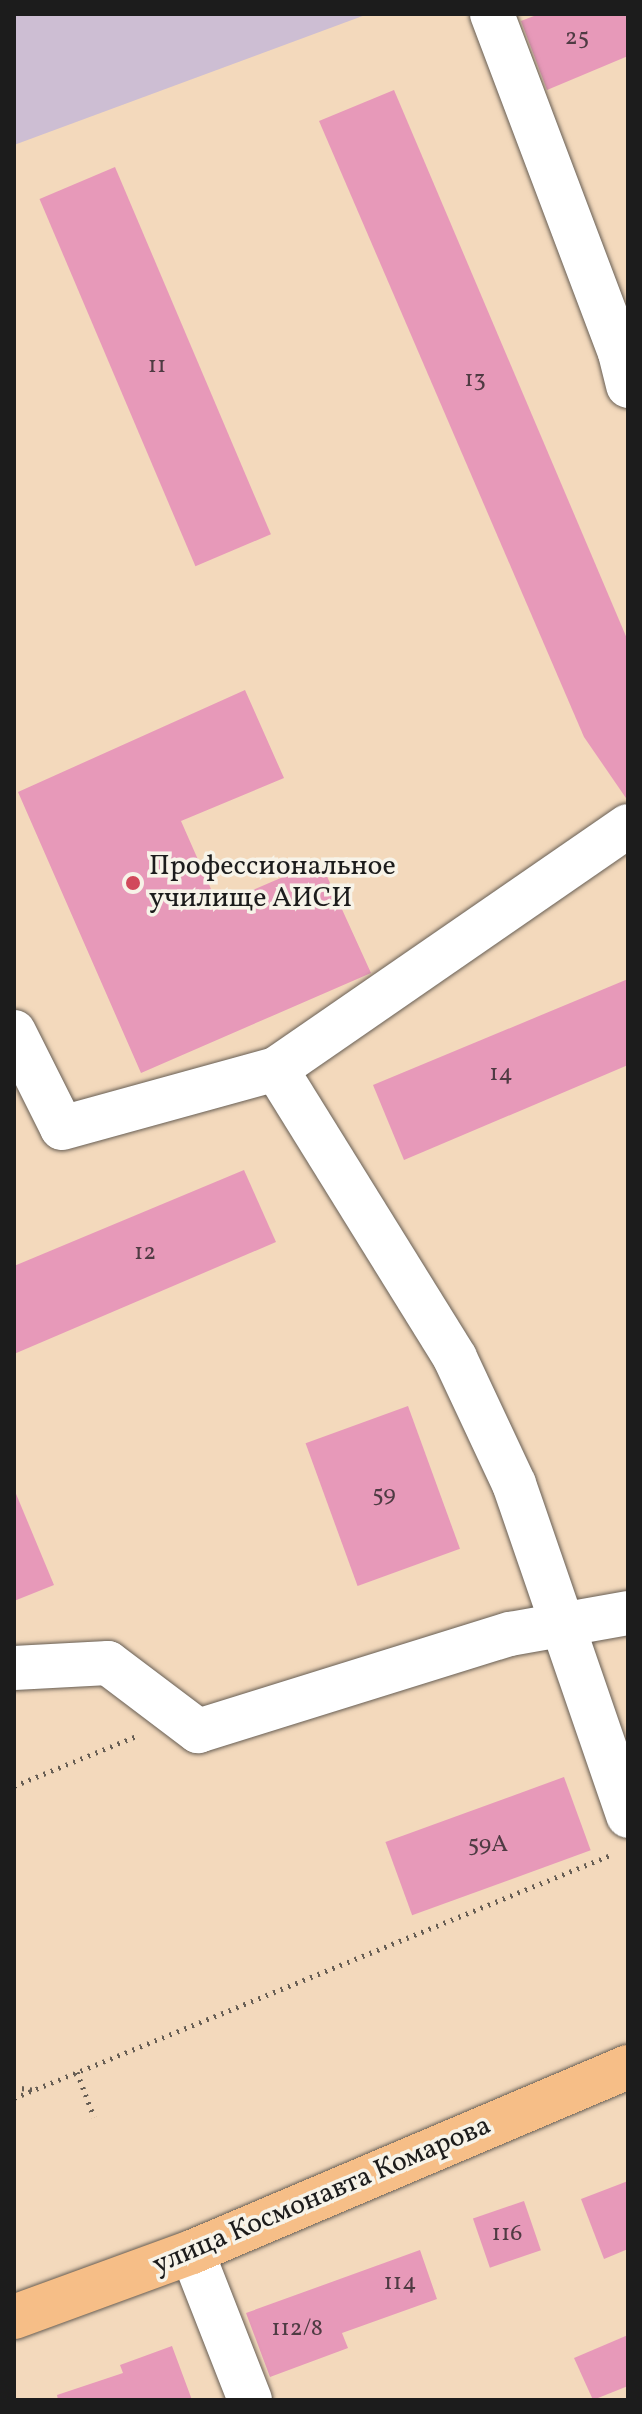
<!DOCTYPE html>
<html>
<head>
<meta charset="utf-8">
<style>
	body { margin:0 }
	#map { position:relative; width:642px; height:2414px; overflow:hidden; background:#f3d9bc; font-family:Vollkorn,serif }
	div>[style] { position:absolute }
	.industrial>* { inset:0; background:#cdbed3 }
	.building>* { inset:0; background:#e799b9; transform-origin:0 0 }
	.path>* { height:5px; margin-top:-2.5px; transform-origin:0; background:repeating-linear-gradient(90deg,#675e54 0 2px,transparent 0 8px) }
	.roads { filter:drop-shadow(0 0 2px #675e54) drop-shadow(0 0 2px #675e54) }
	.minor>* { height:44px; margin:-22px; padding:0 22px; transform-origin:22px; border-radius:22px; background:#fff }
	.major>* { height:44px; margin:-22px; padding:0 22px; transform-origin:22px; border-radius:22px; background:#f6be87 }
	.dots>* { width:22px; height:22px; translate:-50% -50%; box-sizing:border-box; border:4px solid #f7f3e8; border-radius:50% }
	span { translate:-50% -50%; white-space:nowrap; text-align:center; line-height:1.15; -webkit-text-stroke:7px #f7f3e8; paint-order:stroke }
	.number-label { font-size:24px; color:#4f3b43 }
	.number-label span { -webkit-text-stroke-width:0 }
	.poi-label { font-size:28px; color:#1c1c1c }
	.left { translate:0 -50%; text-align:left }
	.street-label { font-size:28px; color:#1c1c1c }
	.frame { position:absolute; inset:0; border:16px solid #1c1c1c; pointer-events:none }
</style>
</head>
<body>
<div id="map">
	<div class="industrial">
		<div style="clip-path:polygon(14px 14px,368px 14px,14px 145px)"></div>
	</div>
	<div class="building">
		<div style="clip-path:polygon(539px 14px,628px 14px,628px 56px,547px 90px,521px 21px)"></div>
		<div style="clip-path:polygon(394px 90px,628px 641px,628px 801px,584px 737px,319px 121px)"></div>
		<div style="left:115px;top:167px;width:399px;height:82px;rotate:67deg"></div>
		<div style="clip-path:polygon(245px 690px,284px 778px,181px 821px,218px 905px,320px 861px,371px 973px,141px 1073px,18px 792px)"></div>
		<div style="clip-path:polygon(628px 979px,628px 1065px,404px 1160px,373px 1085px)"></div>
		<div style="clip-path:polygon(244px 1170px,276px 1242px,14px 1354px,14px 1266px)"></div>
		<div style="left:408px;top:1406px;width:152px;height:109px;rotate:70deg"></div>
		<div style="clip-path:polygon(14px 1489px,54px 1585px,14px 1601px)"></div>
		<div style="left:564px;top:1777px;width:78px;height:190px;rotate:70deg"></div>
		<div style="clip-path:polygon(628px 2181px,628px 2249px,604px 2259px,581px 2199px)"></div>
		<div style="left:524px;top:2201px;width:52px;height:54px;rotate:71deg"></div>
		<div style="clip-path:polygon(420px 2250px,437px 2299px,342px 2333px,348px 2348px,270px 2377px,246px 2313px)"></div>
		<div style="clip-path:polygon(628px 2335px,628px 2386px,593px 2400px,574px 2358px)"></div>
		<div style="clip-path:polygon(172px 2346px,192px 2400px,58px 2400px,57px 2395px,123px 2373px,120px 2365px)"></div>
	</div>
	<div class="path">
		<div style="left:14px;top:1786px;width:135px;rotate:-22.2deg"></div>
		<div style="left:77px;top:2072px;width:48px;rotate:69.3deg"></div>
		<div style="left:14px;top:2087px;width:21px;rotate:8deg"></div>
		<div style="left:14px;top:2098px;width:647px;rotate:-22.16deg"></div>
	</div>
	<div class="roads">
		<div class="minor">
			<div style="left:492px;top:14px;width:362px;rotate:69.3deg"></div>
			<div style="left:620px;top:353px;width:34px;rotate:76deg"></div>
			<div style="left:628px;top:826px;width:428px;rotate:145.4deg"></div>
			<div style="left:276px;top:1069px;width:340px;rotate:58.2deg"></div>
			<div style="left:455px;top:1358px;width:139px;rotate:64.9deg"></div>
			<div style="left:514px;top:1484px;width:351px;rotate:71deg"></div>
			<div style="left:14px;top:1032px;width:107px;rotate:63.4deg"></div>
			<div style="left:62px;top:1128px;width:222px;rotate:-15.4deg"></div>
			<div style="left:14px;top:1668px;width:94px;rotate:-3deg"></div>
			<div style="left:108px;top:1663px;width:113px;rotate:37.1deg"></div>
			<div style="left:198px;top:1731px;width:327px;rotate:-17.3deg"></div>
			<div style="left:510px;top:1634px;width:120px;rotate:-10.1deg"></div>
			<div style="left:192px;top:2252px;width:159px;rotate:68.6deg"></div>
		</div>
		<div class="major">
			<div style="left:14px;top:2317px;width:189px;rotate:-20.1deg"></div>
			<div style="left:192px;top:2252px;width:474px;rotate:-23deg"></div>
		</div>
	</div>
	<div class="dots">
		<div style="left:133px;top:883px;background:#d1495b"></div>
	</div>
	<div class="number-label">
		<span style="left:577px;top:39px">25</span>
		<span style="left:157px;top:367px">11</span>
		<span style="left:475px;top:381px">13</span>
		<span style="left:501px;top:1075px">14</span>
		<span style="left:145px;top:1254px">12</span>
		<span style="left:384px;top:1496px">59</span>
		<span style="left:488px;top:1846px">59А</span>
		<span style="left:507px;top:2235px">116</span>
		<span style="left:400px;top:2284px">114</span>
		<span style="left:297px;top:2330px">112/8</span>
	</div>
	<div class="poi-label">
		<span class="left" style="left:149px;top:883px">Профессиональное<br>училище АИСИ</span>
	</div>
	<div class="street-label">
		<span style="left:322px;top:2196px;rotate:-23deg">улица Космонавта Комарова</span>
	</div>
	<div class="frame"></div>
</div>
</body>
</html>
